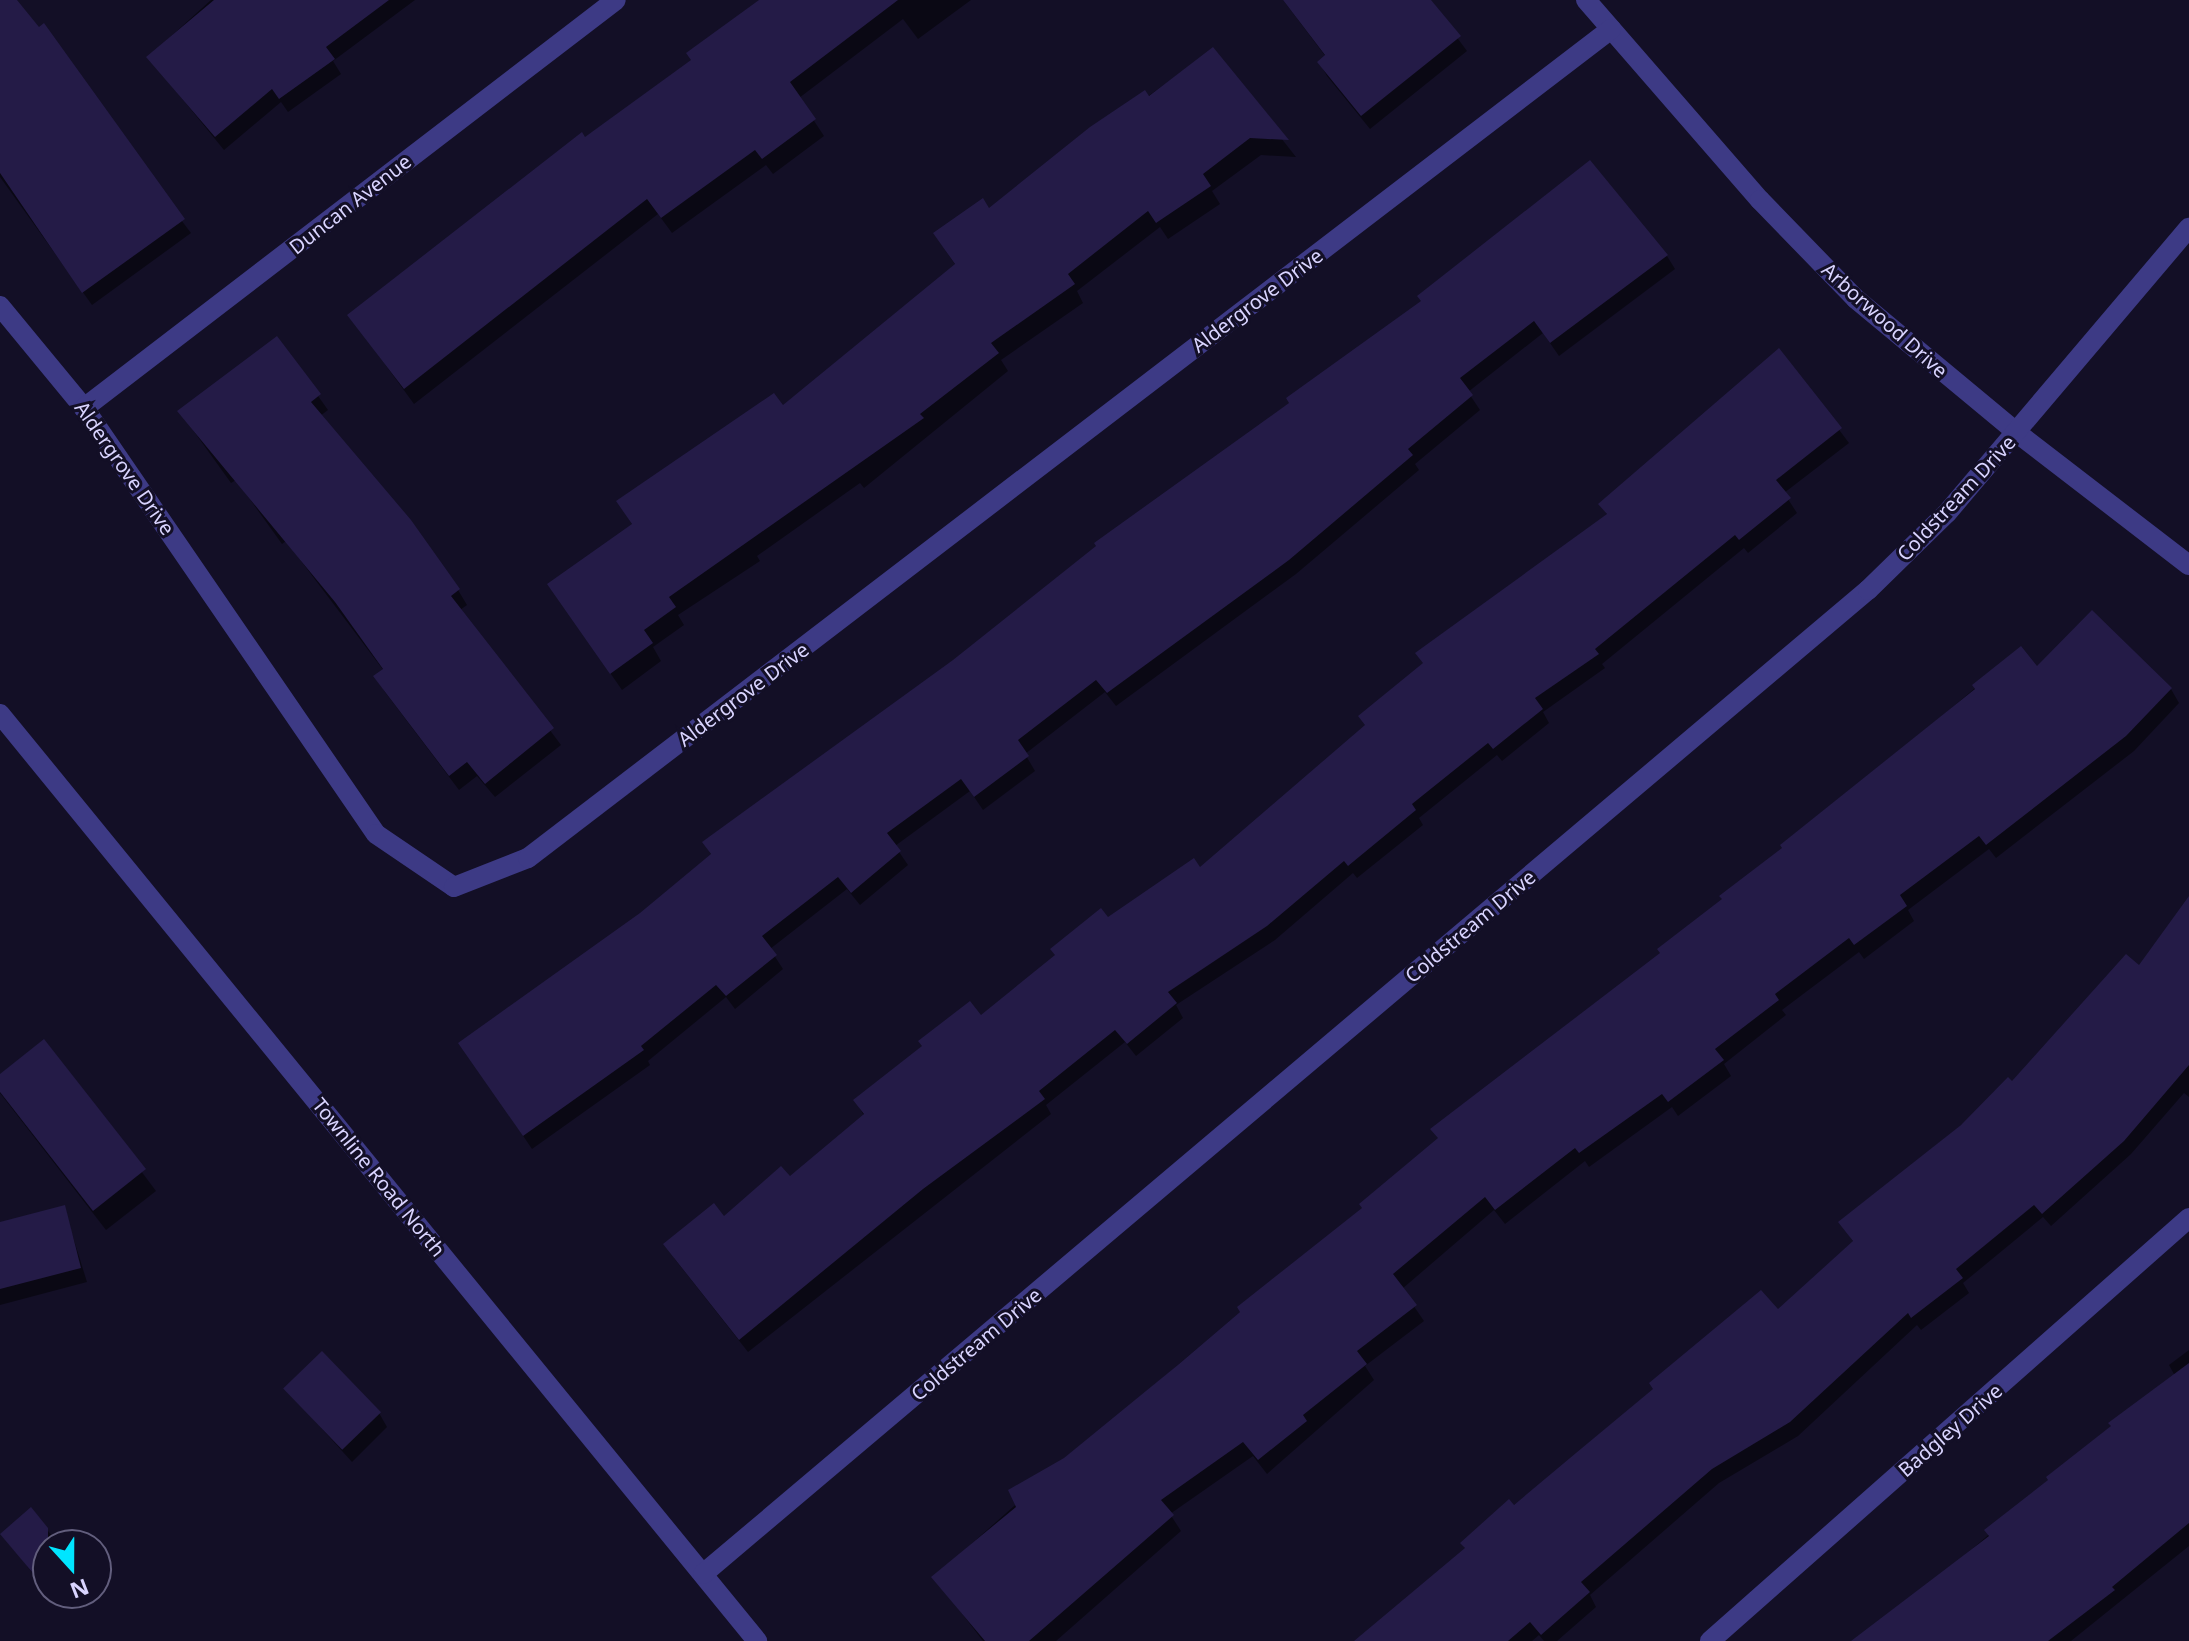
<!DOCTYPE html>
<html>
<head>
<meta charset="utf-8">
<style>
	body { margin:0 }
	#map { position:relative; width:2189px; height:1641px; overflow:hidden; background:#130f26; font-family:"Noto Sans",sans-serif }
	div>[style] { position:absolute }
	.shadow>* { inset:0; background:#0007 }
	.building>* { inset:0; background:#241b47; transform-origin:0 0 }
	.minor>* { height:20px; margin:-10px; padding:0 10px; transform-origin:10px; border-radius:10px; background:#3d3a85 }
	.tertiary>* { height:20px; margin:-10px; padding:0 10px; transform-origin:10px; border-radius:10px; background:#3d3a85 }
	span { translate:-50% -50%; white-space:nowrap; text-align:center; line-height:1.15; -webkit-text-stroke:6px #130f26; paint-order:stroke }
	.street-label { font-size:20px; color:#d9d4ff }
	.north { position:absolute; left:32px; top:1529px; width:80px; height:80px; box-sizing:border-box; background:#130f26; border:2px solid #625e7d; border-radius:50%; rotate:159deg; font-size:22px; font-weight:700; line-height:32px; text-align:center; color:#d9d4ff }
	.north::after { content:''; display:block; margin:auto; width:28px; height:36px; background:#00e5ff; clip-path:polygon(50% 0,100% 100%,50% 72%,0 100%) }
</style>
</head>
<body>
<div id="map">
	<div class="shadow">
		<div style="clip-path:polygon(0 0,14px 0,191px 233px,92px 305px,0 177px)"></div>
		<div style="clip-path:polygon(211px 0,415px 0,333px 61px,341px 74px,288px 112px,281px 102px,224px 150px,148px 57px)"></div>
		<div style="clip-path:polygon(760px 0,971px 0,918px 39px,903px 19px,799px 98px,824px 136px,773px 174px,766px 165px,672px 233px,658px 214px,414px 404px,349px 315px,693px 62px)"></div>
		<div style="clip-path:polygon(1283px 0,1429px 0,1467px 51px,1370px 129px,1327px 76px,1319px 62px,1326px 57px)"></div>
		<div style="clip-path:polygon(1212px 50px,1296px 157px,1261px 155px,1212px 191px,1220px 204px,1168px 239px,1160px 227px,1077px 291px,1083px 303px,1001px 360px,1008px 371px,864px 488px,860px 483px,757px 556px,760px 561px,678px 615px,684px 625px,653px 647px,661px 661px,622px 690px,549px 585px,633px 526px,619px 502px,783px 408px,956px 266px,946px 251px,989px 211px)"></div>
		<div style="clip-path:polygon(1667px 256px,1675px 269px,1559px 356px,1543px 333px,1468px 392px,1480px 410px,1415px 464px,1419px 470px,1296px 574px,1116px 706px,1105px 692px,1025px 754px,1035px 771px,983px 810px,970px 791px,895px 846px,908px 865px,860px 905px,847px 889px,770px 949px,783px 969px,735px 1009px,726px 997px,648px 1061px,650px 1065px,532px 1149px,469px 1056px,712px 856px,704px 843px,954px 661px,1291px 404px)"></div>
		<div style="clip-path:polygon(277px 338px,328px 410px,320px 416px,458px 590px,467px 605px,460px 610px,561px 745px,495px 797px,477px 776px,459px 790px,385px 692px,376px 677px,384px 671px,286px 541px,282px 544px,236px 480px,231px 483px,180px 412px)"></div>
		<div style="clip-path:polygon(1779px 350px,1849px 443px,1784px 493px,1797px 513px,1748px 553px,1744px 548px,1602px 664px,1605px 668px,1543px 712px,1549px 723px,1502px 761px,1497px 755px,1419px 818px,1423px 825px,1357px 878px,1353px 873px,1275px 940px,1176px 1005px,1183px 1018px,1136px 1056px,1125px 1042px,1046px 1105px,1051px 1114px,748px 1352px,674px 1258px,790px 1179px,864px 1116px,856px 1101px,981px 1018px,1108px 920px,1200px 870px,1608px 516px,1601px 504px)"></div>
		<div style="clip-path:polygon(2021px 649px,2037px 669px,2171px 689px,2179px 703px,2134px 751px,1996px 858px,1989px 849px,1908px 910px,1914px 921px,1864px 959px,1859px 952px,1782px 1010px,1786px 1015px,1724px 1064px,1731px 1076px,1678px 1116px,1672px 1107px,1589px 1167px,1585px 1161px,1505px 1224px,1494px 1210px,1402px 1289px,1424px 1321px,1365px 1366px,1374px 1380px,1267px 1474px,1253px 1456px,1170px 1514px,1181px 1531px,1056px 1641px,983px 1641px,934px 1577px,1066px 1460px)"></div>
		<div style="clip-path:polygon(2189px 899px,2189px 1097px,2184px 1093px,2131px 1154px,2051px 1226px,2043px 1217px,1963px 1283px,1969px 1293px,1921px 1330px,1917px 1325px,1798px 1436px,1719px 1483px,1590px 1595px,1596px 1607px,1557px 1641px,1544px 1641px,1539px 1635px,1532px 1641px,1358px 1641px,1466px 1550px,1462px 1543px,1778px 1312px,1854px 1243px,1841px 1222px,2012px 1084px,2139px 968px)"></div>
		<div style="clip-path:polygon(44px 1042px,156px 1191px,106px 1230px,0 1093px,0 1076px)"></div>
		<div style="clip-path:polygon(64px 1208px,87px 1282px,0 1305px,0 1224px)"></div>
		<div style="clip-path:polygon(2189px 1350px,2189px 1546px,2071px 1641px,1864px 1641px,2175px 1376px,2169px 1365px)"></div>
		<div style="clip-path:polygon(286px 1389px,379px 1413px,387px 1427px,352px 1462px)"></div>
		<div style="clip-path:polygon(30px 1510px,60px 1545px,48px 1545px,49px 1595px,2px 1533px)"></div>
	</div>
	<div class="building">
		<div style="clip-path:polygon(0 0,17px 0,39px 27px,44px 23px,185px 219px,82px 293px,0 173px)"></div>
		<div style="clip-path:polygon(214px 0,389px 0,326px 47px,335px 59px,279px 99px,272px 89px,215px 137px,146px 57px)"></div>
		<div style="clip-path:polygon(759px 0,898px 0,790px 82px,816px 119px,762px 159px,755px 150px,661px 218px,647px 199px,404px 389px,347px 315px,582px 132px,585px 137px,691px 60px,686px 53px)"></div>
		<div style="clip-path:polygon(1283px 0,1431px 0,1461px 36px,1361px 116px,1317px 62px,1325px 55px)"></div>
		<div style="clip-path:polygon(1213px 47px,1289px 140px,1250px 138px,1203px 174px,1211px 186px,1156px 223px,1148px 211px,1068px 274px,1075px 284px,991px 343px,999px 353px,920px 414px,924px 418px,669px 597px,676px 607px,644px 630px,653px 643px,610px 674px,547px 584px,632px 524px,616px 501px,774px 393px,783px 405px,955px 264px,933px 233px,983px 198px,989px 208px,1090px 127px,1145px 90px,1149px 96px)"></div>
		<div style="clip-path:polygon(1590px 160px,1668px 255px,1550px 343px,1534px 321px,1460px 378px,1473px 395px,1408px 449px,1413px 455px,1289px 560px,1107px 693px,1096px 680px,1018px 740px,1029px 756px,974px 797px,961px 779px,887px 833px,901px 851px,851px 893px,838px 877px,762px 936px,777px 955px,726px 996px,716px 985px,641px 1046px,644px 1050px,523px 1136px,458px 1043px,640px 913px,711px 854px,702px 842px,953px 660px,1096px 546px,1094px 543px,1289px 403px,1286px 398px,1421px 301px,1417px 296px)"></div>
		<div style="clip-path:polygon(277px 336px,321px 394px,311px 402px,411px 520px,460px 589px,451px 596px,554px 728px,485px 784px,467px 762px,449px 776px,373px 676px,383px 669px,335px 602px,177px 411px)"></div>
		<div style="clip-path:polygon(1779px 348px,1842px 428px,1776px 480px,1791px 498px,1739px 540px,1735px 535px,1595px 649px,1599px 654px,1535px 698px,1543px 709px,1493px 749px,1488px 743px,1412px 804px,1416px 810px,1348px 866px,1344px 861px,1267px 926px,1168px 992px,1177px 1003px,1127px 1044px,1115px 1030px,1039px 1091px,1045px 1099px,923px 1189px,739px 1340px,663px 1244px,714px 1203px,724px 1216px,781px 1166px,790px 1176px,864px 1114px,853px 1100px,922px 1046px,918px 1041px,970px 1001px,981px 1015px,1055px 955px,1050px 949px,1101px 908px,1108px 917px,1194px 858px,1200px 867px,1365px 725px,1358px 716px,1423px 663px,1415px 653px,1607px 514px,1598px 504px)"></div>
		<div style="clip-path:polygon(2092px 610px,2172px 688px,2126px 736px,1986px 845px,1979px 836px,1900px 895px,1907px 906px,1854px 945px,1849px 938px,1775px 994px,1779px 1000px,1715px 1049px,1724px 1060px,1668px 1102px,1662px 1094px,1579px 1153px,1575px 1148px,1495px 1210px,1485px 1197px,1393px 1274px,1417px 1305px,1357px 1351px,1367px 1364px,1303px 1415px,1307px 1421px,1258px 1460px,1243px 1442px,1161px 1500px,1174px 1515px,1029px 1641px,985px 1641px,931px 1577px,1016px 1507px,1008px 1490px,1064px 1458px,1179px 1364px,1240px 1312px,1237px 1307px,1362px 1208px,1359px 1204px,1438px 1138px,1430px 1129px,1660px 953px,1657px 949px,1722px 899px,1719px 896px,1782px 848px,1780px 845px,1975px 689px,1972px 685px,2021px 646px,2037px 666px)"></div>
		<div style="clip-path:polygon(2189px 896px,2189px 1065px,2124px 1141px,2042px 1214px,2034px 1205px,1956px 1269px,1963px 1278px,1911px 1318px,1908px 1313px,1790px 1422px,1712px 1469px,1581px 1582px,1590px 1592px,1541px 1635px,1530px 1622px,1508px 1641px,1354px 1641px,1465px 1548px,1460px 1543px,1509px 1499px,1514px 1505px,1576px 1453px,1653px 1389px,1649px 1383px,1761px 1290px,1778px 1309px,1853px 1241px,1838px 1222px,1961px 1125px,2008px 1077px,2012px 1081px,2126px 954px,2139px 965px)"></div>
		<div style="clip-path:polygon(44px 1039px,146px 1169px,93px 1211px,0 1092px,0 1074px)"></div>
		<div style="clip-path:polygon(65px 1205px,81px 1268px,0 1289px,0 1222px)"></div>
		<div style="left:322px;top:1351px;width:85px;height:54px;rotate:46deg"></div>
		<div style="clip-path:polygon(2189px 1363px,2189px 1523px,2112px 1587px,2115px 1590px,2048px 1641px,1851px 1641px,1989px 1536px,1984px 1530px,2048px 1480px,2046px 1477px,2111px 1426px,2108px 1423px)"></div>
		<div style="clip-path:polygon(31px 1507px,48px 1528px,48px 1591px,0 1534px)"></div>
	</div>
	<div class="minor">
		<div style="left:1586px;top:0;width:265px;rotate:49deg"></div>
		<div style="left:1760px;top:200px;width:138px;rotate:45.9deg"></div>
		<div style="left:1856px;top:299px;width:208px;rotate:39.7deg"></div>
		<div style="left:2016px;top:432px;width:218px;rotate:37.6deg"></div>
		<div style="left:0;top:306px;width:132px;rotate:50.5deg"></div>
		<div style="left:84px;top:408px;width:516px;rotate:55.57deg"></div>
		<div style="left:376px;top:834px;width:94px;rotate:34.2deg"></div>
		<div style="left:454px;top:887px;width:79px;rotate:-21.4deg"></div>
		<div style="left:528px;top:858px;width:1364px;rotate:-37.43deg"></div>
		<div style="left:84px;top:408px;width:670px;rotate:-37.49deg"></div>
		<div style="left:1710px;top:1641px;width:639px;rotate:-41.45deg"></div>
	</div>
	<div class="tertiary">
		<div style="left:0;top:714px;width:1197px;rotate:50.76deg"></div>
		<div style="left:703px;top:1574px;width:1525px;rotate:-40.19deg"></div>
		<div style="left:1868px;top:590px;width:110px;rotate:-44.3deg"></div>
		<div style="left:1947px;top:513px;width:374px;rotate:-49.7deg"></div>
	</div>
	<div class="street-label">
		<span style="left:350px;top:204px;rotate:-38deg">Duncan Avenue</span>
		<span style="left:1257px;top:300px;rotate:-37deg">Aldergrove Drive</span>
		<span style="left:1885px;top:320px;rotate:42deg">Arborwood Drive</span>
		<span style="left:125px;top:468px;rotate:55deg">Aldergrove Drive</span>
		<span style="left:1956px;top:498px;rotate:-47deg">Coldstream Drive</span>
		<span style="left:743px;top:694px;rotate:-37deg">Aldergrove Drive</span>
		<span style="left:1470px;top:926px;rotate:-40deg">Coldstream Drive</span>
		<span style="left:379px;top:1177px;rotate:51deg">Townline Road North</span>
		<span style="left:976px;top:1344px;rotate:-40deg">Coldstream Drive</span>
		<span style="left:1950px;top:1430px;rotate:-41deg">Badgley Drive</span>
	</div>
	<div class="north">N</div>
</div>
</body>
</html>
